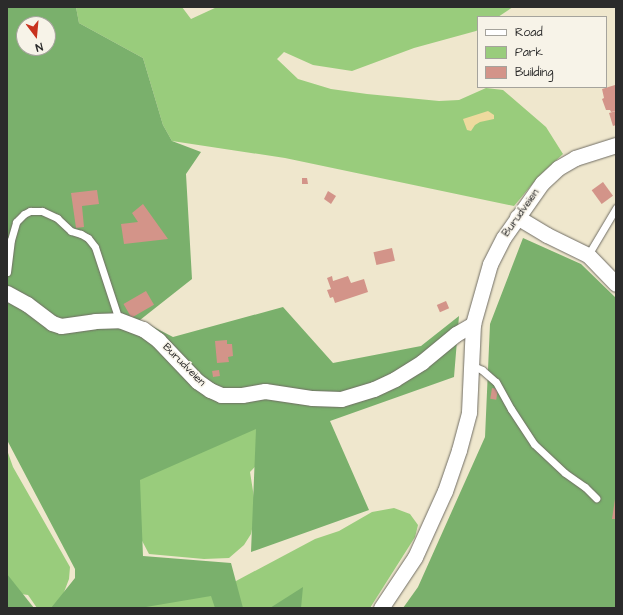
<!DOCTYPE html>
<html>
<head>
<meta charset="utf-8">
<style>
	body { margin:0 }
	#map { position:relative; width:623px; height:615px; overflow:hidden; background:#efe7cd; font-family:"Architects Daughter",sans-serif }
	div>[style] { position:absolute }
	.green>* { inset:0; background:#99cc7c }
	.forest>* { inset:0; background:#7ab06c }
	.sand>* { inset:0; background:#eeda9e }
	.building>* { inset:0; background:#d39489; transform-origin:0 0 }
	.roads { filter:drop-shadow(0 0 1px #706d64) drop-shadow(0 0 1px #706d64) }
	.service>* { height:7px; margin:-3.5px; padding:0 3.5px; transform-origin:3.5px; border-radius:3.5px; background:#fff }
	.minor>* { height:15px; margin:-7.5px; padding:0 7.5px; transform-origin:7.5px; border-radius:7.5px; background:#fff }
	span { translate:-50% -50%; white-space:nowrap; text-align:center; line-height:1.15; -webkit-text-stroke:3px #f7f3e8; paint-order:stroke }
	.street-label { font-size:11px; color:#2b2b2b }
	.frame { position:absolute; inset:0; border:8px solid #2b2b2b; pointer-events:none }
	.legend { position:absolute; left:477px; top:16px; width:130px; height:72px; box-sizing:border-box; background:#f7f3e8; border:1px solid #a5a39c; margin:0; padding:5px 7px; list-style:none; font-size:12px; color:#2b2b2b }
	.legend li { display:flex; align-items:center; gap:8px; height:20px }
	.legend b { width:20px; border:1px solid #a5a39c }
	.north { position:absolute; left:16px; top:16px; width:40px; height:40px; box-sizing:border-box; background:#f7f3e8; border:1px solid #a5a39c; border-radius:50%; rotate:164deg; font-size:11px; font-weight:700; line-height:16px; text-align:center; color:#2b2b2b }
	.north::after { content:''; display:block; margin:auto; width:14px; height:18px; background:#c8321e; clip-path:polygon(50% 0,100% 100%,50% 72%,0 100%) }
</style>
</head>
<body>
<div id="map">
	<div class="green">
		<div style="clip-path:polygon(76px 7px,182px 7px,191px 19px,217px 7px,513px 7px,498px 17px,478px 17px,478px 30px,476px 31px,414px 48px,352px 71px,313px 65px,284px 52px,277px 59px,298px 79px,331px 89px,367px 94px,439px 101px,459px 100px,486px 88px,503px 90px,546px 127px,563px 154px,540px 175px,514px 206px,285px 158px,172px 141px,163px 125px,143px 58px,79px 23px)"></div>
		<div style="clip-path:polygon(259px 413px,267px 454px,250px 472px,256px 510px,251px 534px,244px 545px,229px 558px,204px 559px,149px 554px,139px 535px,135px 474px)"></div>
		<div style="clip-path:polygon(7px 450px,13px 467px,70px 567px,69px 579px,58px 608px,37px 608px,28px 595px,14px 593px,7px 601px)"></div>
		<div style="clip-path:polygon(394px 508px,410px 514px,418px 525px,415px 537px,370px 608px,241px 608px,233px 587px,236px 581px,315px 539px,339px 531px,372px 512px)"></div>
		<div style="clip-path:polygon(210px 588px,225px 608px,127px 608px)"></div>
	</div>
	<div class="forest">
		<div style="clip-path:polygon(evenodd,7px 7px,76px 7px,79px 23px,143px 58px,163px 125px,172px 141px,201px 152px,186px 174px,192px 279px,140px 320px,173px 337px,283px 307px,333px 363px,421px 346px,459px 316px,454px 377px,330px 421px,369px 510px,251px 552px,256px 429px,140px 480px,143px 556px,231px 563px,243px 608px,215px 608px,211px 596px,140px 608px,51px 608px,75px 578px,75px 569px,7px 440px,7px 7px,24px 24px,48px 24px,48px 48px,24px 48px,24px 24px)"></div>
		<div style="clip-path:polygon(523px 238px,581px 264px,616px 298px,616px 608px,403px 608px,418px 587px,485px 437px,490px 324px)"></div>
		<div style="clip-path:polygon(7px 574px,34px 608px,7px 608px)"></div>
		<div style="clip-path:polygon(303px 587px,301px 608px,270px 608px)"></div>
	</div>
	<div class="sand">
		<div style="clip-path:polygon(488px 111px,494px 115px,494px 119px,480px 122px,475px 125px,471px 131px,467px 130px,463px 119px)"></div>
	</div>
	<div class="building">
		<div style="clip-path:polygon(615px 85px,616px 111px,611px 112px,610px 110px,606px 110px,602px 99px,604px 98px,602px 89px)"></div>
		<div style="clip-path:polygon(616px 111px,616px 125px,613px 126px,609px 113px)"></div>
		<div style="clip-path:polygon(302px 178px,307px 178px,308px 184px,302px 184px)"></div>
		<div style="left:603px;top:182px;width:17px;height:14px;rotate:54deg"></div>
		<div style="clip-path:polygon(97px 190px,99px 204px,82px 206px,84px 227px,76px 228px,71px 193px)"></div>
		<div style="clip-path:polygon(328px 191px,336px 196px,331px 204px,324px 199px)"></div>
		<div style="clip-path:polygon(143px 204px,168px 239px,124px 244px,121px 224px,138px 222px,132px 213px)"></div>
		<div style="left:392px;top:248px;width:13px;height:19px;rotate:77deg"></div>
		<div style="clip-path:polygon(332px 276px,333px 281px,348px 276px,351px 283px,364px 279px,368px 292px,335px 303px,333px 297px,330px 298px,327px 290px,331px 289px,327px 278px)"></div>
		<div style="left:146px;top:291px;width:16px;height:26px;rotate:60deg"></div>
		<div style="left:446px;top:301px;width:8px;height:10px;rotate:67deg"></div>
		<div style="clip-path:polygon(227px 340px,227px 344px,232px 344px,233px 356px,228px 357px,229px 362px,217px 363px,215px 341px)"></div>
		<div style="left:219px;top:370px;width:6px;height:7px;rotate:81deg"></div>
		<div style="left:492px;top:388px;width:6px;height:11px;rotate:9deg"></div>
		<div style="clip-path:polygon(615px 499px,616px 499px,616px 519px,612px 519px)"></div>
	</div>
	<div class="roads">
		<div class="service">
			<div style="left:588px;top:255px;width:55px;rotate:-59.2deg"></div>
			<div style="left:7px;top:272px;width:32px;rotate:-83deg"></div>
			<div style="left:11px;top:240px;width:19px;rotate:-74deg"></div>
			<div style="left:16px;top:222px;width:11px;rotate:-45deg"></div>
			<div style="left:24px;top:214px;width:7px;rotate:-27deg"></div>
			<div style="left:30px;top:211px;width:12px"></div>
			<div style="left:42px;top:211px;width:17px;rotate:25deg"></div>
			<div style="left:57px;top:218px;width:19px;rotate:43deg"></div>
			<div style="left:71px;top:231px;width:10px;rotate:17deg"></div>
			<div style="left:81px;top:234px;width:8px;rotate:30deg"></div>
			<div style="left:88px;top:238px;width:11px;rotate:52deg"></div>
			<div style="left:95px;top:247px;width:77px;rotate:71.8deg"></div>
			<div style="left:471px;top:365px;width:12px;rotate:24deg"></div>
			<div style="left:482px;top:370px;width:18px;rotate:41deg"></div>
			<div style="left:496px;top:382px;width:31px;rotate:61deg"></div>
			<div style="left:511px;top:409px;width:42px;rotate:56.7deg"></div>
			<div style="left:534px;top:444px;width:42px;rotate:43.1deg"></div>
			<div style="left:565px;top:473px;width:24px;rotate:35deg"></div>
			<div style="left:585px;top:487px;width:16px;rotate:45deg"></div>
		</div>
		<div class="minor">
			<div style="left:517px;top:217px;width:35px;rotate:31deg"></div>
			<div style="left:547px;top:235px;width:46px;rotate:26deg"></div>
			<div style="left:588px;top:255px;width:40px;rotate:46deg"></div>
			<div style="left:7px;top:293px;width:23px;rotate:29deg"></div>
			<div style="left:27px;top:304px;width:31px;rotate:37deg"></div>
			<div style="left:52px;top:323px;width:9px;rotate:18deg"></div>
			<div style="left:61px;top:326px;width:34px;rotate:-8deg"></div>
			<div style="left:95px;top:321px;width:24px;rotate:-2deg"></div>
			<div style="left:119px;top:320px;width:26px;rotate:21deg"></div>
			<div style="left:143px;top:329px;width:19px;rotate:36deg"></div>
			<div style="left:158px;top:340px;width:57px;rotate:46.4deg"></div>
			<div style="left:197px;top:381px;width:16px;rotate:35deg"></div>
			<div style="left:210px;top:390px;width:12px;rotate:24deg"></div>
			<div style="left:221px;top:395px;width:21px"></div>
			<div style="left:242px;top:395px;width:23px;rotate:-10deg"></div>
			<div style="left:265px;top:391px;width:48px;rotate:8.5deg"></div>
			<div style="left:312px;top:398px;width:29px;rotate:2deg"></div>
			<div style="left:341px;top:399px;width:34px;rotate:-17deg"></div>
			<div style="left:374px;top:389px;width:23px;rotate:-25deg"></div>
			<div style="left:395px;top:379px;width:32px;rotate:-32deg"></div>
			<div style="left:422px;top:362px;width:44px;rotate:-39.5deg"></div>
			<div style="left:456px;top:334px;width:20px;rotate:-30deg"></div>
			<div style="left:381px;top:608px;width:61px;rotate:-56.3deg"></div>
			<div style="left:415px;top:557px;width:72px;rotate:-65.6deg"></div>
			<div style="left:445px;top:491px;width:43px;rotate:-71.1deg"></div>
			<div style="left:459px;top:450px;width:39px;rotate:-75deg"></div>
			<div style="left:469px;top:412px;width:88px;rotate:-87.4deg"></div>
			<div style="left:473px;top:324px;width:62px;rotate:-74.2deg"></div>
			<div style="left:490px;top:264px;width:30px;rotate:-63deg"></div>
			<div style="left:504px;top:237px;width:66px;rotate:-54.9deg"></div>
			<div style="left:542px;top:183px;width:22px;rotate:-43deg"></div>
			<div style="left:558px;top:168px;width:20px;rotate:-30deg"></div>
			<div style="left:575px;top:158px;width:43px;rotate:-17.6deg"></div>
		</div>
	</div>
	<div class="street-label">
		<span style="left:521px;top:213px;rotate:-55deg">Burudveien</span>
		<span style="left:184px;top:365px;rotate:45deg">Burudveien</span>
	</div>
	<div class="frame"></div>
	<ul class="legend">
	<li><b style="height:5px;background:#fff"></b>Road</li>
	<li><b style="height:11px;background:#99cc7c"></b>Park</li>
	<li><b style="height:11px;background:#d39489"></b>Building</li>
	</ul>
	<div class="north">N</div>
</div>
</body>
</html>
